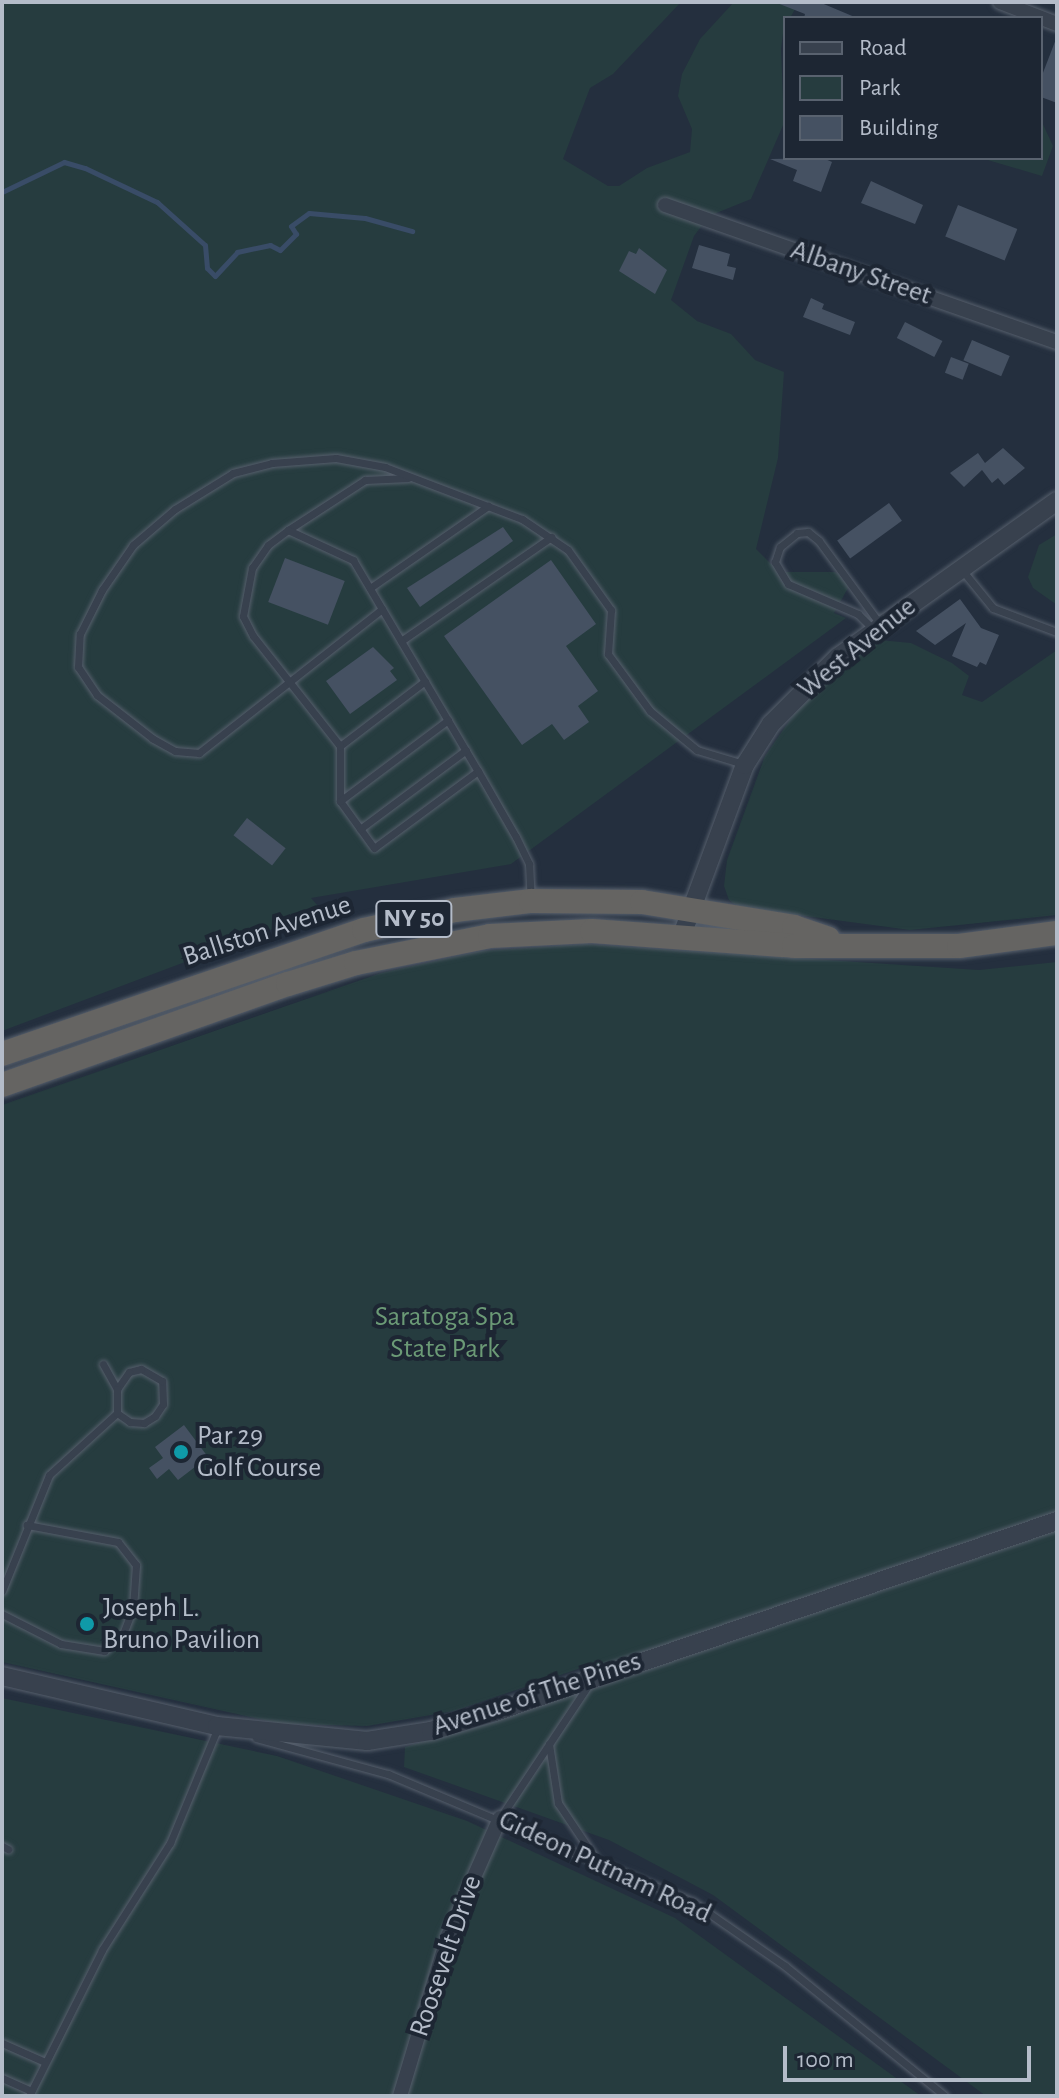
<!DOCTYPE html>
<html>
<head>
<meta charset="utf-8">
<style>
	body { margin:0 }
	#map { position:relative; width:1059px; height:2098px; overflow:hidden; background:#242f3e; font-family:"Alegreya Sans",sans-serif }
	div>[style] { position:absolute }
	.green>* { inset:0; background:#263c3f }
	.stream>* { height:5px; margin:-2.5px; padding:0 2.5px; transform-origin:2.5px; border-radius:2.5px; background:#394c67 }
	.building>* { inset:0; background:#455162; transform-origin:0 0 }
	.roads { filter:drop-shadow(0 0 2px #565f6c) drop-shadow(0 0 2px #565f6c) }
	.service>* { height:7px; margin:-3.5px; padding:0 3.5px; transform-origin:3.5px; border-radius:3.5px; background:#38414e }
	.minor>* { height:14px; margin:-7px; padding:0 7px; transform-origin:7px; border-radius:7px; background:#38414e }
	.tertiary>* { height:18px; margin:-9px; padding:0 9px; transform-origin:9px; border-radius:9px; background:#38414e }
	.trunk>* { height:24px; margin:-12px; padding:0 12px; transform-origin:12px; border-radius:12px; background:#656462 }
	.dots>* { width:22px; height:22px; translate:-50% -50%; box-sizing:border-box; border:4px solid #1d2633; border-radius:50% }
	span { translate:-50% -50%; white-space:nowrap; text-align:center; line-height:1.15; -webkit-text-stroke:8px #1d2633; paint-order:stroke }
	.shield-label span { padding:2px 6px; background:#1d2633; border:2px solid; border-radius:6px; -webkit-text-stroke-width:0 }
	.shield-label { font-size:26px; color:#b4bcc9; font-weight:700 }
	.street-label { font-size:28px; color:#b4bcc9 }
	.park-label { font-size:28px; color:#6b9a76 }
	.poi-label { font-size:28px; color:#b4bcc9 }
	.left { translate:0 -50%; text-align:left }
	.frame { position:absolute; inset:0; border:4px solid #b4bcc9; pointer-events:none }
	.legend { position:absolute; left:783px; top:16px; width:260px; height:144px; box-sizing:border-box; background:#1d2633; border:2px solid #59626f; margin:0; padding:10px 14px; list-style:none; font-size:24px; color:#b4bcc9 }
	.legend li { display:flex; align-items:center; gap:16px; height:40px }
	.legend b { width:40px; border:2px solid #59626f }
	.scale { position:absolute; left:783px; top:2046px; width:248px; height:36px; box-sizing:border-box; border:4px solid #b4bcc9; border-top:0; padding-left:10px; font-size:24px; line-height:28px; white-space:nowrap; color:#b4bcc9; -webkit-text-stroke:6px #1d2633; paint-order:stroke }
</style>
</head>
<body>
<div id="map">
	<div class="green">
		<div style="clip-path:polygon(2px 2px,681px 2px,613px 74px,590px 88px,563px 159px,608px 186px,619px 186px,647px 168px,690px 152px,692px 129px,678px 96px,682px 74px,700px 39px,734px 2px,799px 2px,790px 18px,785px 18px,781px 49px,784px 123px,751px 199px,709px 216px,694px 236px,671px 300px,697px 321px,731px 334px,755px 360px,784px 372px,778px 458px,756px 549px,779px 572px,835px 572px,845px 578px,848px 588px,834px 613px,846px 618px,511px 864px,311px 898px,318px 906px,307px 916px,2px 1031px)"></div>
		<div style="clip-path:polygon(1041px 120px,1053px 146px,1042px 176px,981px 158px,1041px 158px)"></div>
		<div style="clip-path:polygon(1057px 534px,1057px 605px,1033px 588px,1028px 577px,1039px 545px)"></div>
		<div style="clip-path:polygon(869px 639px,911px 643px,952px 663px,969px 676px,962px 695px,982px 702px,1057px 650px,1057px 915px,910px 930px,738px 907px,729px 900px,724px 886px,727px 860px,765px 756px,810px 691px)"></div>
		<div style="clip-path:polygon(586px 944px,979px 970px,1057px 962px,1057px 2096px,986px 2096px,713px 1895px,609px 1840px,404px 1767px,405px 1747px,605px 1685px,593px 1664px,454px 1711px,367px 1726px,282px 1724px,2px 1662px,2px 1105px,381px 973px,480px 951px)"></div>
		<div style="clip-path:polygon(2px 1698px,277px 1756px,467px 1821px,675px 1918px,921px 2096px,2px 2096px)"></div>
	</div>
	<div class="stream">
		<div style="left:2px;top:192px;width:69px;rotate:-25.8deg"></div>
		<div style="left:64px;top:162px;width:22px;rotate:16deg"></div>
		<div style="left:85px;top:168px;width:80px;rotate:25.3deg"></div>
		<div style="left:157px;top:202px;width:64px;rotate:41.9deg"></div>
		<div style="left:205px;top:245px;width:23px;rotate:85deg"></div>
		<div style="left:207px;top:268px;width:11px;rotate:45deg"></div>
		<div style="left:215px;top:276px;width:33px;rotate:-47deg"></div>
		<div style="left:237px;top:252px;width:34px;rotate:-12deg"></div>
		<div style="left:270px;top:245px;width:11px;rotate:27deg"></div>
		<div style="left:280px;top:250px;width:23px;rotate:-45deg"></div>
		<div style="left:296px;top:234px;width:9px;rotate:-122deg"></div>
		<div style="left:291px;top:226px;width:22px;rotate:-36deg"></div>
		<div style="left:309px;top:213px;width:56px;rotate:5.1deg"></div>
		<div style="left:365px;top:218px;width:49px;rotate:15.5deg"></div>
	</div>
	<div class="building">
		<div style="clip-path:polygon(819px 2px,857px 18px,804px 18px,805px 14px,777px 3px)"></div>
		<div style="clip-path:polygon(1056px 39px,1057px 39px,1057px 103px,1041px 97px,1041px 78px)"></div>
		<div style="clip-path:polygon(823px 158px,832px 162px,821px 192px,793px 181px,797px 170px,770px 159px)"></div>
		<div style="clip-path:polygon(871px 181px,923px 205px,915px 224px,861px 203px)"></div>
		<div style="left:958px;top:205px;width:64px;height:34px;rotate:22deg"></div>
		<div style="clip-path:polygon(699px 245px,730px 254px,727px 266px,736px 268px,733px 280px,692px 268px)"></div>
		<div style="clip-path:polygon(639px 248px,667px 270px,655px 294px,619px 271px,629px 251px,636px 254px)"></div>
		<div style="clip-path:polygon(811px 298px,824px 304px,822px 309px,855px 322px,850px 335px,803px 317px)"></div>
		<div style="left:905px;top:322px;width:42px;height:18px;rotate:27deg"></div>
		<div style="left:972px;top:340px;width:41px;height:22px;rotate:23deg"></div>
		<div style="left:951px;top:357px;width:19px;height:17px;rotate:21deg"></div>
		<div style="clip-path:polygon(1003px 448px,1025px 468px,1004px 485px,998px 478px,992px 483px,982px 470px,964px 487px,950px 473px,978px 453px,985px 463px)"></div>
		<div style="left:889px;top:503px;width:22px;height:64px;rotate:54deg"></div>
		<div style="clip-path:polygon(503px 527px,513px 541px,420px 607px,407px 588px)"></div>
		<div style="left:285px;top:558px;width:64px;height:47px;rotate:21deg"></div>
		<div style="clip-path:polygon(551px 560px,596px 624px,566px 646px,598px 691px,578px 706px,589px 722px,564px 740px,552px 724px,522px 745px,444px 636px)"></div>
		<div style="clip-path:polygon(960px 599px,981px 628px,999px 635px,986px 665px,980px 662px,977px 667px,952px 656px,966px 623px,935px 645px,916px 631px)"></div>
		<div style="clip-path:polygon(373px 647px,394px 668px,390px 671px,397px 680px,350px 714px,326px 681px)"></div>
		<div style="left:247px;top:818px;width:49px;height:22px;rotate:38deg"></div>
		<div style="clip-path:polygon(184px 1425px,208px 1457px,178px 1480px,169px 1469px,157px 1479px,149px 1468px,163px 1458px,155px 1447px)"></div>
	</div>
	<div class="roads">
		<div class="service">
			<div style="left:288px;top:530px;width:92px;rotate:-33deg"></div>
			<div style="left:365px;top:480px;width:43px;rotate:-2.7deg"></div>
			<div style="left:962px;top:570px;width:49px;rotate:50.8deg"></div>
			<div style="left:993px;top:608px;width:68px;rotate:20.6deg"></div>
			<div style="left:370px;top:588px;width:144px;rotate:-34.8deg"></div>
			<div style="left:382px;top:609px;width:233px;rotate:141.8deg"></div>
			<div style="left:199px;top:753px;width:24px;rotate:-175deg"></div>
			<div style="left:175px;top:751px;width:26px;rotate:-151deg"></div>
			<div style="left:152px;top:738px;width:70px;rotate:-142deg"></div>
			<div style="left:97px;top:695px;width:34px;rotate:-124deg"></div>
			<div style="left:78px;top:667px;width:33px;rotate:-87deg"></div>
			<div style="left:80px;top:634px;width:49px;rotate:-63.4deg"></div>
			<div style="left:102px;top:590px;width:55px;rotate:-55.4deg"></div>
			<div style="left:133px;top:545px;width:55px;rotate:-40.6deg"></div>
			<div style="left:175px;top:509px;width:68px;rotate:-31.8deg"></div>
			<div style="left:233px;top:473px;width:40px;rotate:-14.4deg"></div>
			<div style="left:272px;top:463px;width:64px;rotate:-4.5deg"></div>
			<div style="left:336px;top:458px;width:50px;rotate:10.4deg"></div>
			<div style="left:385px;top:467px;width:147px;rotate:20.8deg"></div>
			<div style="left:522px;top:519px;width:55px;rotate:34deg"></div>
			<div style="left:568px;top:550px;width:74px;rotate:54.4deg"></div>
			<div style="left:611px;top:610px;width:44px;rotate:93.9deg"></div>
			<div style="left:608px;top:654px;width:71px;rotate:53.6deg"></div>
			<div style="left:650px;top:711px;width:61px;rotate:39.7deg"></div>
			<div style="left:697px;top:750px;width:48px;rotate:16.9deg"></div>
			<div style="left:873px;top:629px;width:21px;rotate:-135deg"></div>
			<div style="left:858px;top:614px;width:76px;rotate:-156.8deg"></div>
			<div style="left:788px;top:584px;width:26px;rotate:-121deg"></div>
			<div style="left:775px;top:562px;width:16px;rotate:-72deg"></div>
			<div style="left:780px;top:547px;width:22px;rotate:-39deg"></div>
			<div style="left:797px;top:533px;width:11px;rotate:-5deg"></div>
			<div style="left:808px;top:532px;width:14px;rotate:39deg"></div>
			<div style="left:819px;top:541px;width:103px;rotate:53.7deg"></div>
			<div style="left:401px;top:641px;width:183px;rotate:-34.7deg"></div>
			<div style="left:340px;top:746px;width:107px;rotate:-37.4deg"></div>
			<div style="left:478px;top:771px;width:129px;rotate:143.5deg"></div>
			<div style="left:374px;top:848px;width:58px;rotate:-125.9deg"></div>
			<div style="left:340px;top:801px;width:55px;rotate:-90deg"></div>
			<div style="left:340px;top:746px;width:140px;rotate:-128.3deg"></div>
			<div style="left:253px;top:636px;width:22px;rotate:-117deg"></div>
			<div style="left:243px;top:616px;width:49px;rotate:-79.4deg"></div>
			<div style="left:252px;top:568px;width:28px;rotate:-55deg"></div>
			<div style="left:268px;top:545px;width:25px;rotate:-37deg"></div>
			<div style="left:288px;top:530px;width:72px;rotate:24.8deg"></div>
			<div style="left:353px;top:560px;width:245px;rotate:59.4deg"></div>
			<div style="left:478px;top:771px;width:76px;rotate:60.1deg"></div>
			<div style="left:516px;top:837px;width:30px;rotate:64deg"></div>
			<div style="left:529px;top:864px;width:35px;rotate:87deg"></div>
			<div style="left:340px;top:801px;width:135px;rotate:-36.9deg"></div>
			<div style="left:360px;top:829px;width:132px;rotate:-36.7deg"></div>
			<div style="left:103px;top:1364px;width:29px;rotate:61deg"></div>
			<div style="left:2px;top:1591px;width:125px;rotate:-67.9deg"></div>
			<div style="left:49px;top:1475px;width:92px;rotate:-42.4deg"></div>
			<div style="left:117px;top:1413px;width:16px;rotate:35deg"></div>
			<div style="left:130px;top:1422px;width:14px;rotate:4deg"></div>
			<div style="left:144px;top:1423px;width:13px;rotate:-32deg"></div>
			<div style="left:155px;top:1416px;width:14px;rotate:-56deg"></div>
			<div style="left:163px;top:1404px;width:23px;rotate:-92deg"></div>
			<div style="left:162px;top:1381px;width:24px;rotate:-150deg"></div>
			<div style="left:141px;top:1369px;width:12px;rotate:166deg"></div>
			<div style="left:129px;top:1372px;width:21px;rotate:125deg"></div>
			<div style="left:117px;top:1389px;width:24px;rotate:90deg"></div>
			<div style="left:2px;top:1614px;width:66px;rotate:27deg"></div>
			<div style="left:61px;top:1644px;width:44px;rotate:9.2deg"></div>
			<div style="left:104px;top:1651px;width:25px;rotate:-42deg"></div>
			<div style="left:123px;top:1634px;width:28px;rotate:-69deg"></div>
			<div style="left:133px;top:1608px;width:43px;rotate:-86deg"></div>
			<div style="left:136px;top:1565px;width:29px;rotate:-128deg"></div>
			<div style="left:118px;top:1542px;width:93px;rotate:-169.4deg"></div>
			<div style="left:256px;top:1738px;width:137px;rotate:15.3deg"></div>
			<div style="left:388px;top:1774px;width:331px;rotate:22.8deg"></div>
			<div style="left:693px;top:1902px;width:112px;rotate:34.8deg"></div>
			<div style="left:785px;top:1966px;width:206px;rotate:39.1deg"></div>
			<div style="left:549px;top:1744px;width:60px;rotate:81.3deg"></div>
			<div style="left:558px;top:1803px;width:66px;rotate:56.1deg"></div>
			<div style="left:500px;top:1818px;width:157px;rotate:-56.4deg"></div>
			<div style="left:2px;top:1846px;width:7px;rotate:27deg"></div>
			<div style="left:2px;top:2043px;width:47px;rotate:23.8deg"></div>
			<div style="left:2px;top:2078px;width:32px;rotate:24deg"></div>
			<div style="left:29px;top:2096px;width:163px;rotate:-63.4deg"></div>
			<div style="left:102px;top:1950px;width:127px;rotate:-57.6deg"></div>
			<div style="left:170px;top:1843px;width:126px;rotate:-67.5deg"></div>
		</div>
		<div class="minor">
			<div style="left:1000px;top:2px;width:61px;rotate:21.1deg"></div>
			<div style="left:665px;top:205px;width:415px;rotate:19.3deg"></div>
			<div style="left:400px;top:2096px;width:167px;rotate:-73.3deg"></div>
			<div style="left:448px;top:1936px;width:129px;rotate:-66.2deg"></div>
		</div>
		<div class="tertiary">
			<div style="left:682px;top:935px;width:181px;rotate:-69.7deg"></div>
			<div style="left:745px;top:765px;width:49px;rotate:-57.6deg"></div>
			<div style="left:771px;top:724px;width:95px;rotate:-45deg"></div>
			<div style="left:838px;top:657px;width:269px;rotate:-35.5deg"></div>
			<div style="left:2px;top:1676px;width:221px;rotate:13.1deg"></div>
			<div style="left:217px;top:1726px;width:151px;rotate:5.7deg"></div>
			<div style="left:367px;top:1741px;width:65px;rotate:-8.9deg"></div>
			<div style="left:431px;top:1731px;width:67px;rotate:-16.5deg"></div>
			<div style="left:495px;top:1712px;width:594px;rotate:-18.77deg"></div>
		</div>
		<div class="trunk">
			<div style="left:2px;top:1054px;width:383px;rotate:-18.9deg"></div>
			<div style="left:364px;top:930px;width:93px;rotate:-12.4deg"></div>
			<div style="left:455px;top:910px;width:77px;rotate:-6.8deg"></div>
			<div style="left:531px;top:901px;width:111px;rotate:0.5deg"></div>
			<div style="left:642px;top:902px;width:154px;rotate:9.3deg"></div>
			<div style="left:794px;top:927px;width:36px;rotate:19deg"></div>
			<div style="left:2px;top:1085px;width:303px;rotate:-19.5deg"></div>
			<div style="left:288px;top:984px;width:71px;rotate:-17.2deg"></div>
			<div style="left:356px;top:963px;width:137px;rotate:-11.4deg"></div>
			<div style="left:490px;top:936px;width:102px;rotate:-2.8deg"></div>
			<div style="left:592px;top:931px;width:203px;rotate:4.2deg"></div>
			<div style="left:794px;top:946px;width:165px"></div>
			<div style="left:959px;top:946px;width:99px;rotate:-7.6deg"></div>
		</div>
	</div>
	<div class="dots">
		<div style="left:181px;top:1452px;background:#0f9aa8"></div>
		<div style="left:87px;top:1624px;background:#0f9aa8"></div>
	</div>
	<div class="shield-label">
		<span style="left:414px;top:919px">NY 50</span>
	</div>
	<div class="street-label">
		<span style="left:861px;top:273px;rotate:19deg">Albany Street</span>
		<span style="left:857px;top:648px;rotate:-39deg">West Avenue</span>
		<span style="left:267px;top:931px;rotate:-18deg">Ballston Avenue</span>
		<span style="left:537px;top:1694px;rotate:-18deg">Avenue of The Pines</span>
		<span style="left:605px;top:1867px;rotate:25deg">Gideon Putnam Road</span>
		<span style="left:446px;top:1956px;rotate:-71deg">Roosevelt Drive</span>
	</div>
	<div class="park-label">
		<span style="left:445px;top:1333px">Saratoga Spa<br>State Park</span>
	</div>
	<div class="poi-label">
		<span class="left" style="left:197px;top:1452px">Par 29<br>Golf Course</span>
		<span class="left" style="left:103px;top:1624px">Joseph L.<br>Bruno Pavilion</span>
	</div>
	<div class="frame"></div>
	<ul class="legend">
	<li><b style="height:10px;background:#38414e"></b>Road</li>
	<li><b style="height:22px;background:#263c3f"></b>Park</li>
	<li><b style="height:22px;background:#455162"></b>Building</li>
	</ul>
	<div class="scale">100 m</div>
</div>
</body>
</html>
